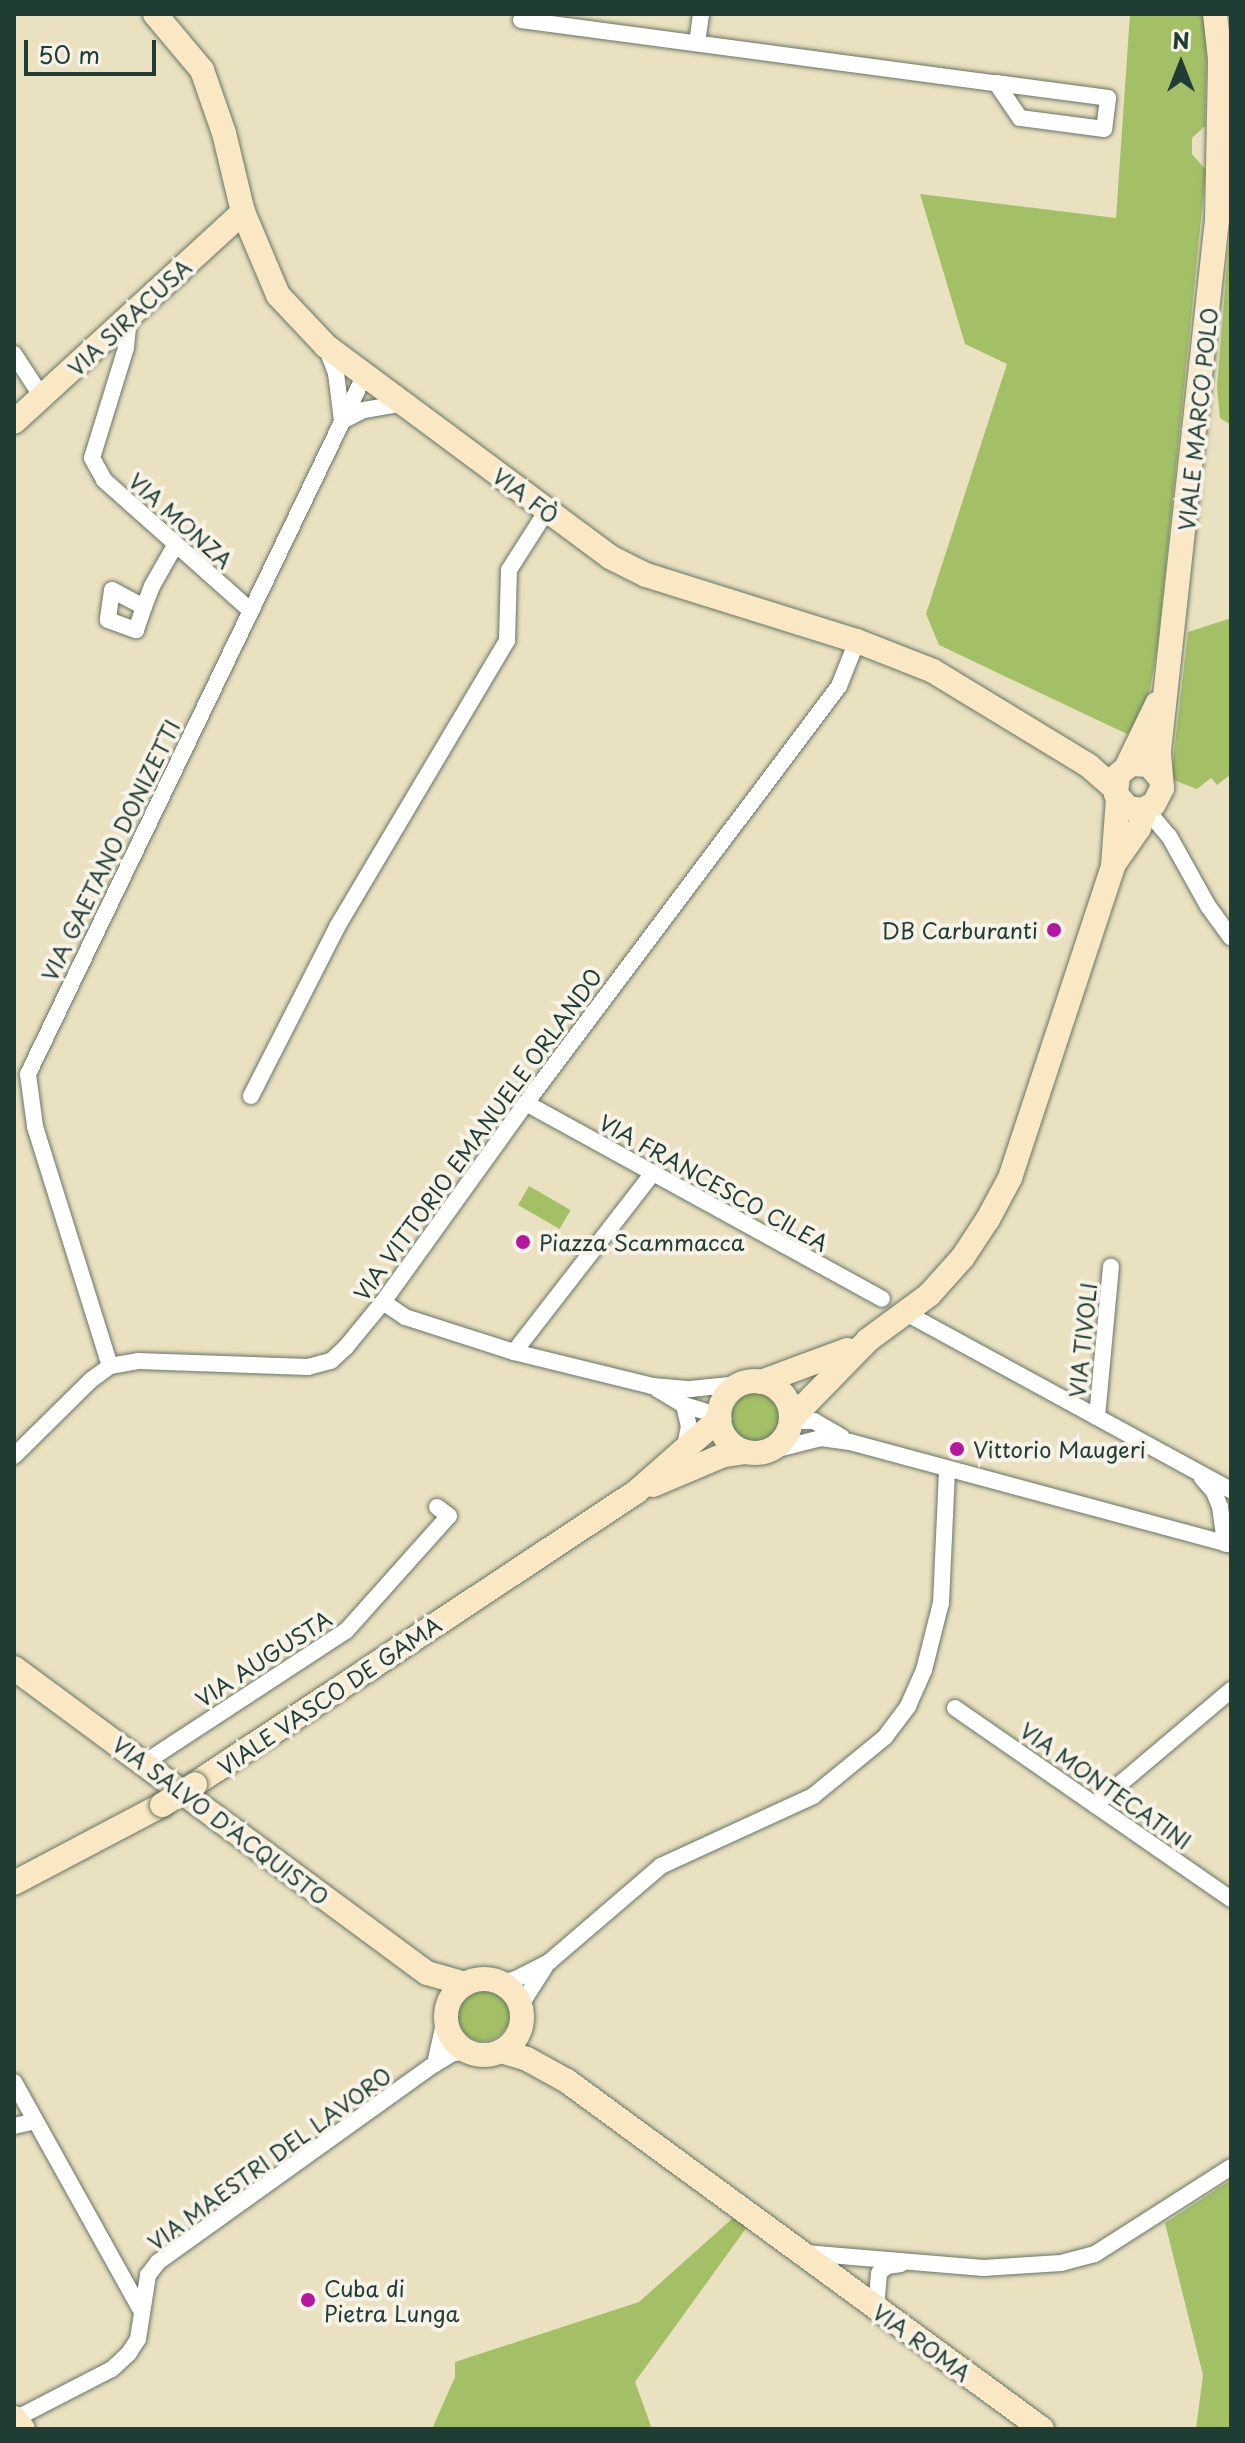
<!DOCTYPE html>
<html>
<head>
<meta charset="utf-8">
<style>
	body { margin:0 }
	#map { position:relative; width:1245px; height:2443px; overflow:hidden; background:#eae1c0; font-family:"Playpen Sans",sans-serif }
	div>[style] { position:absolute }
	.green>* { inset:0; background:#a3c067; transform-origin:0 0 }
	.round { border-radius:50% }
	.roads { filter:drop-shadow(0 0 2px #667665) drop-shadow(0 0 2px #667665) }
	.street>* { height:16px; margin:-8px; padding:0 8px; transform-origin:8px; border-radius:8px; background:#fff }
	.secondary>* { height:24px; margin:-12px; padding:0 12px; transform-origin:12px; border-radius:12px; background:#fae7c3 }
	.secondary>.ring { margin:-12px; padding:0; box-sizing:content-box; background:none; border:24px solid #fae7c3; border-radius:50% }
	.bridges { filter:drop-shadow(0 0 2px #667665) drop-shadow(0 0 2px #667665) }
	.secondary-bridge>* { height:24px; margin:-12px; padding:0 12px; transform-origin:12px; border-radius:12px; background:#fae7c3 }
	.dots>* { width:22px; height:22px; translate:-50% -50%; box-sizing:border-box; border:4px solid #f7f3e8; border-radius:50% }
	span { translate:-50% -50%; white-space:nowrap; text-align:center; line-height:1.15; -webkit-text-stroke:8px #f7f3e8; paint-order:stroke }
	.street-label { font-size:22px; color:#1f3d34 }
	.poi-label { font-size:22px; color:#1f3d34 }
	.right { translate:-100% -50%; text-align:right }
	.left { translate:0 -50%; text-align:left }
	.frame { position:absolute; inset:0; border:16px solid #1f3d34; pointer-events:none }
	.north { position:absolute; left:1141px; top:24px; width:80px; height:80px; -webkit-text-stroke:6px #f7f3e8; paint-order:stroke; rotate:0deg; font-size:22px; font-weight:700; line-height:32px; text-align:center; color:#1f3d34 }
	.north::after { content:''; display:block; margin:auto; width:28px; height:36px; background:#1f3d34; clip-path:polygon(50% 0,100% 100%,50% 72%,0 100%) }
	.scale { position:absolute; left:24px; top:40px; width:132px; height:36px; box-sizing:border-box; border:4px solid #1f3d34; border-top:0; padding-left:10px; font-size:24px; line-height:28px; white-space:nowrap; color:#1f3d34; -webkit-text-stroke:6px #f7f3e8; paint-order:stroke }
</style>
</head>
<body>
<div id="map">
	<div class="green">
		<div style="clip-path:polygon(1130px 14px,1207px 14px,1205px 126px,1192px 138px,1192px 154px,1206px 170px,1158px 643px,1150px 689px,1137px 724px,1127px 734px,939px 645px,926px 614px,1007px 364px,965px 344px,920px 194px,1116px 218px)"></div>
		<div style="clip-path:polygon(1231px 216px,1231px 425px,1220px 418px,1217px 387px)"></div>
		<div style="clip-path:polygon(1231px 618px,1231px 774px,1217px 785px,1211px 778px,1197px 789px,1171px 779px,1188px 632px)"></div>
		<div style="left:529px;top:1186px;width:48px;height:22px;rotate:30deg"></div>
		<div class="round" style="left:729px;top:1388px;width:54px;height:54px"></div>
		<div class="round" style="left:456px;top:1987px;width:54px;height:54px"></div>
		<div style="clip-path:polygon(1231px 2180px,1231px 2429px,1196px 2429px,1203px 2375px,1165px 2223px)"></div>
		<div style="clip-path:polygon(734px 2217px,747px 2227px,635px 2382px,652px 2429px,432px 2429px,455px 2377px,455px 2362px,639px 2302px)"></div>
	</div>
	<div class="roads">
		<div class="street">
			<div style="left:521px;top:20px;width:479px;rotate:7.6deg"></div>
			<div style="left:996px;top:83px;width:113px;rotate:7.6deg"></div>
			<div style="left:1108px;top:98px;width:31px;rotate:97deg"></div>
			<div style="left:1104px;top:129px;width:85px;rotate:-172.5deg"></div>
			<div style="left:1020px;top:118px;width:42px;rotate:-124.4deg"></div>
			<div style="left:697px;top:43px;width:29px;rotate:-82deg"></div>
			<div style="left:129px;top:318px;width:30px;rotate:96deg"></div>
			<div style="left:126px;top:348px;width:115px;rotate:107.2deg"></div>
			<div style="left:92px;top:458px;width:25px;rotate:61deg"></div>
			<div style="left:104px;top:480px;width:195px;rotate:41.7deg"></div>
			<div style="left:326px;top:347px;width:28px;rotate:69deg"></div>
			<div style="left:336px;top:373px;width:48px;rotate:82.9deg"></div>
			<div style="left:342px;top:421px;width:25px;rotate:-27deg"></div>
			<div style="left:364px;top:410px;width:42px;rotate:-9.7deg"></div>
			<div style="left:14px;top:354px;width:51px;rotate:56.9deg"></div>
			<div style="left:144px;top:607px;width:36px;rotate:-152deg"></div>
			<div style="left:112px;top:590px;width:30px;rotate:98deg"></div>
			<div style="left:108px;top:620px;width:30px;rotate:20deg"></div>
			<div style="left:136px;top:630px;width:24px;rotate:-71deg"></div>
			<div style="left:144px;top:607px;width:22px;rotate:-69deg"></div>
			<div style="left:152px;top:586px;width:48px;rotate:-60.3deg"></div>
			<div style="left:1146px;top:809px;width:35px;rotate:50deg"></div>
			<div style="left:1169px;top:836px;width:80px;rotate:60.9deg"></div>
			<div style="left:1208px;top:906px;width:39px;rotate:54deg"></div>
			<div style="left:251px;top:1096px;width:190px;rotate:-63deg"></div>
			<div style="left:337px;top:927px;width:333px;rotate:-59.3deg"></div>
			<div style="left:507px;top:641px;width:71px;rotate:-88.4deg"></div>
			<div style="left:509px;top:570px;width:69px;rotate:-57.5deg"></div>
			<div style="left:526px;top:1103px;width:406px;rotate:28.8deg"></div>
			<div style="left:383px;top:1302px;width:27px;rotate:34deg"></div>
			<div style="left:405px;top:1317px;width:114px;rotate:17.8deg"></div>
			<div style="left:514px;top:1352px;width:142px;rotate:13.8deg"></div>
			<div style="left:652px;top:1386px;width:38px;rotate:5deg"></div>
			<div style="left:690px;top:1389px;width:50px;rotate:-5.7deg"></div>
			<div style="left:906px;top:1313px;width:370px;rotate:28.6deg"></div>
			<div style="left:514px;top:1352px;width:227px;rotate:-52.2deg"></div>
			<div style="left:110px;top:1366px;width:251px;rotate:-107.4deg"></div>
			<div style="left:35px;top:1126px;width:52px;rotate:-97.7deg"></div>
			<div style="left:28px;top:1074px;width:779px;rotate:-64.29deg"></div>
			<div style="left:657px;top:1389px;width:31px;rotate:31deg"></div>
			<div style="left:684px;top:1405px;width:37px;rotate:17deg"></div>
			<div style="left:684px;top:1405px;width:22px;rotate:77deg"></div>
			<div style="left:689px;top:1426px;width:20px;rotate:101deg"></div>
			<div style="left:1097px;top:1417px;width:151px;rotate:-84.7deg"></div>
			<div style="left:791px;top:1421px;width:23px"></div>
			<div style="left:814px;top:1421px;width:32px;rotate:30deg"></div>
			<div style="left:766px;top:1452px;width:57px;rotate:-14.3deg"></div>
			<div style="left:821px;top:1438px;width:29px;rotate:8deg"></div>
			<div style="left:850px;top:1442px;width:395px;rotate:15.1deg"></div>
			<div style="left:14px;top:1456px;width:108px;rotate:-44.6deg"></div>
			<div style="left:91px;top:1380px;width:24px;rotate:-36deg"></div>
			<div style="left:110px;top:1366px;width:28px;rotate:-10deg"></div>
			<div style="left:138px;top:1361px;width:170px;rotate:2deg"></div>
			<div style="left:308px;top:1367px;width:24px;rotate:-15deg"></div>
			<div style="left:331px;top:1361px;width:21px;rotate:-43deg"></div>
			<div style="left:346px;top:1347px;width:58px;rotate:-50.6deg"></div>
			<div style="left:383px;top:1302px;width:245px;rotate:-54.3deg"></div>
			<div style="left:526px;top:1103px;width:521px;rotate:-53.11deg"></div>
			<div style="left:839px;top:686px;width:48px;rotate:-68.2deg"></div>
			<div style="left:1202px;top:1478px;width:18px;rotate:49deg"></div>
			<div style="left:1214px;top:1492px;width:16px;rotate:68deg"></div>
			<div style="left:1220px;top:1507px;width:37px;rotate:82deg"></div>
			<div style="left:955px;top:1708px;width:336px;rotate:34.7deg"></div>
			<div style="left:144px;top:1763px;width:241px;rotate:-33.2deg"></div>
			<div style="left:346px;top:1631px;width:154px;rotate:-48.2deg"></div>
			<div style="left:449px;top:1516px;width:15px;rotate:-143deg"></div>
			<div style="left:1095px;top:1805px;width:178px;rotate:-40.2deg"></div>
			<div style="left:501px;top:1983px;width:16px;rotate:-15deg"></div>
			<div style="left:516px;top:1979px;width:37px;rotate:-27deg"></div>
			<div style="left:549px;top:1962px;width:148px;rotate:-40.6deg"></div>
			<div style="left:661px;top:1866px;width:167px;rotate:-24.7deg"></div>
			<div style="left:813px;top:1796px;width:93px;rotate:-39.3deg"></div>
			<div style="left:885px;top:1737px;width:39px;rotate:-53deg"></div>
			<div style="left:908px;top:1706px;width:39px;rotate:-66deg"></div>
			<div style="left:924px;top:1670px;width:69px;rotate:-75.8deg"></div>
			<div style="left:941px;top:1603px;width:133px;rotate:-87.4deg"></div>
			<div style="left:520px;top:2006px;width:46px;rotate:-57.3deg"></div>
			<div style="left:435px;top:2064px;width:46px;rotate:-77.5deg"></div>
			<div style="left:14px;top:2082px;width:259px;rotate:60.9deg"></div>
			<div style="left:14px;top:2126px;width:22px;rotate:-13deg"></div>
			<div style="left:805px;top:2253px;width:179px;rotate:4.8deg"></div>
			<div style="left:983px;top:2268px;width:78px;rotate:-3.7deg"></div>
			<div style="left:1061px;top:2263px;width:35px;rotate:-15deg"></div>
			<div style="left:1095px;top:2254px;width:161px;rotate:-32.6deg"></div>
			<div style="left:876px;top:2308px;width:35px;rotate:-85deg"></div>
			<div style="left:879px;top:2273px;width:11px;rotate:-41deg"></div>
			<div style="left:887px;top:2266px;width:14px;rotate:-8deg"></div>
			<div style="left:15px;top:2419px;width:109px;rotate:-27.3deg"></div>
			<div style="left:112px;top:2369px;width:23px;rotate:-43deg"></div>
			<div style="left:129px;top:2353px;width:17px;rotate:-57deg"></div>
			<div style="left:138px;top:2339px;width:65px;rotate:-81.1deg"></div>
			<div style="left:148px;top:2275px;width:16px;rotate:-52deg"></div>
			<div style="left:158px;top:2262px;width:340px;rotate:-35.6deg"></div>
			<div style="left:435px;top:2064px;width:21px;rotate:-31deg"></div>
			<div style="left:453px;top:2053px;width:16px;rotate:-4deg"></div>
		</div>
		<div class="secondary">
			<div style="left:155px;top:14px;width:73px;rotate:50deg"></div>
			<div style="left:202px;top:70px;width:67px;rotate:70.8deg"></div>
			<div style="left:224px;top:133px;width:81px;rotate:76.5deg"></div>
			<div style="left:243px;top:212px;width:90px;rotate:67.1deg"></div>
			<div style="left:278px;top:295px;width:70px;rotate:46.7deg"></div>
			<div style="left:326px;top:346px;width:354px;rotate:36.6deg"></div>
			<div style="left:610px;top:557px;width:40px;rotate:26.6deg"></div>
			<div style="left:646px;top:575px;width:221px;rotate:17.4deg"></div>
			<div style="left:857px;top:641px;width:82px;rotate:21.5deg"></div>
			<div style="left:933px;top:671px;width:183px;rotate:31.3deg"></div>
			<div style="left:1089px;top:766px;width:35px;rotate:41deg"></div>
			<div style="left:14px;top:422px;width:311px;rotate:-42.5deg"></div>
			<div style="left:1127px;top:766px;width:69px;rotate:-64.2deg"></div>
			<div style="left:1161px;top:779px;width:18px;rotate:-131deg"></div>
			<div style="left:1149px;top:765px;width:18px;rotate:-177deg"></div>
			<div style="left:1131px;top:764px;width:17px;rotate:140deg"></div>
			<div style="left:1118px;top:775px;width:19px;rotate:96deg"></div>
			<div style="left:1116px;top:794px;width:18px;rotate:49deg"></div>
			<div style="left:1128px;top:808px;width:14px;rotate:8deg"></div>
			<div style="left:1142px;top:810px;width:13px;rotate:-27deg"></div>
			<div style="left:1154px;top:804px;width:18px;rotate:-63deg"></div>
			<div style="left:1162px;top:788px;width:37px;rotate:-95deg"></div>
			<div style="left:1159px;top:751px;width:534px;rotate:-83.77deg"></div>
			<div style="left:1217px;top:220px;width:161px;rotate:-88.9deg"></div>
			<div style="left:1220px;top:59px;width:45px;rotate:-96.3deg"></div>
			<div style="left:1114px;top:864px;width:44px;rotate:-55.2deg"></div>
			<div style="left:1139px;top:828px;width:20px;rotate:-70deg"></div>
			<div class="ring" style="left:719px;top:1381px;width:48px;height:48px"></div>
			<div style="left:761px;top:1382px;width:92px;rotate:-20.4deg"></div>
			<div style="left:791px;top:1419px;width:110px;rotate:-45.7deg"></div>
			<div style="left:868px;top:1340px;width:76px;rotate:-36.4deg"></div>
			<div style="left:929px;top:1295px;width:51px;rotate:-48.2deg"></div>
			<div style="left:963px;top:1257px;width:45px;rotate:-56.7deg"></div>
			<div style="left:988px;top:1219px;width:47px;rotate:-61.8deg"></div>
			<div style="left:1010px;top:1178px;width:329px;rotate:-71.7deg"></div>
			<div style="left:1113px;top:866px;width:68px;rotate:-85.8deg"></div>
			<div style="left:653px;top:1485px;width:77px;rotate:-22.9deg"></div>
			<div style="left:724px;top:1455px;width:22px;rotate:-8deg"></div>
			<div style="left:14px;top:1668px;width:513px;rotate:36.45deg"></div>
			<div style="left:427px;top:1973px;width:40px;rotate:16deg"></div>
			<div style="left:195px;top:1784px;width:529px;rotate:-33.51deg"></div>
			<div style="left:636px;top:1492px;width:111px;rotate:-41.3deg"></div>
			<div style="left:14px;top:1883px;width:167px;rotate:-27.8deg"></div>
			<div class="ring" style="left:446px;top:1979px;width:52px;height:52px"></div>
			<div style="left:501px;top:2051px;width:27px;rotate:17deg"></div>
			<div style="left:527px;top:2059px;width:46px;rotate:28.8deg"></div>
			<div style="left:567px;top:2081px;width:589px;rotate:36.23deg"></div>
			<div style="left:14px;top:2418px;width:14px;rotate:51deg"></div>
		</div>
	</div>
	<div class="bridges">
		<div class="secondary-bridge">
			<div style="left:162px;top:1805px;width:39px;rotate:-32deg"></div>
		</div>
	</div>
	<div class="dots">
		<div style="left:1054px;top:930px;background:#b5179e"></div>
		<div style="left:523px;top:1242px;background:#b5179e"></div>
		<div style="left:957px;top:1449px;background:#b5179e"></div>
		<div style="left:308px;top:2300px;background:#b5179e"></div>
	</div>
	<div class="street-label">
		<span style="left:129px;top:317px;rotate:-43deg">VIA SIRACUSA</span>
		<span style="left:1197px;top:419px;rotate:-84deg">VIALE MARCO POLO</span>
		<span style="left:526px;top:495px;rotate:37deg">VIA FÒ</span>
		<span style="left:181px;top:520px;rotate:42deg">VIA MONZA</span>
		<span style="left:110px;top:850px;rotate:-64deg">VIA GAETANO DONIZETTI</span>
		<span style="left:477px;top:1134px;rotate:-54deg">VIA VITTORIO EMANUELE ORLANDO</span>
		<span style="left:714px;top:1182px;rotate:29deg">VIA FRANCESCO CILEA</span>
		<span style="left:1082px;top:1340px;rotate:-84deg">VIA TIVOLI</span>
		<span style="left:263px;top:1658px;rotate:-33deg">VIA AUGUSTA</span>
		<span style="left:329px;top:1695px;rotate:-34deg">VIALE VASCO DE GAMA</span>
		<span style="left:1106px;top:1785px;rotate:35deg">VIA MONTECATINI</span>
		<span style="left:221px;top:1820px;rotate:37deg">VIA SALVO D'ACQUISTO</span>
		<span style="left:269px;top:2158px;rotate:-36deg">VIA MAESTRI DEL LAVORO</span>
		<span style="left:922px;top:2342px;rotate:36deg">VIA ROMA</span>
	</div>
	<div class="poi-label">
		<span class="right" style="left:1038px;top:930px">DB Carburanti</span>
		<span class="left" style="left:539px;top:1242px">Piazza Scammacca</span>
		<span class="left" style="left:973px;top:1449px">Vittorio Maugeri</span>
		<span class="left" style="left:324px;top:2300px">Cuba di<br>Pietra Lunga</span>
	</div>
	<div class="frame"></div>
	<div class="north">N</div>
	<div class="scale">50 m</div>
</div>
</body>
</html>
